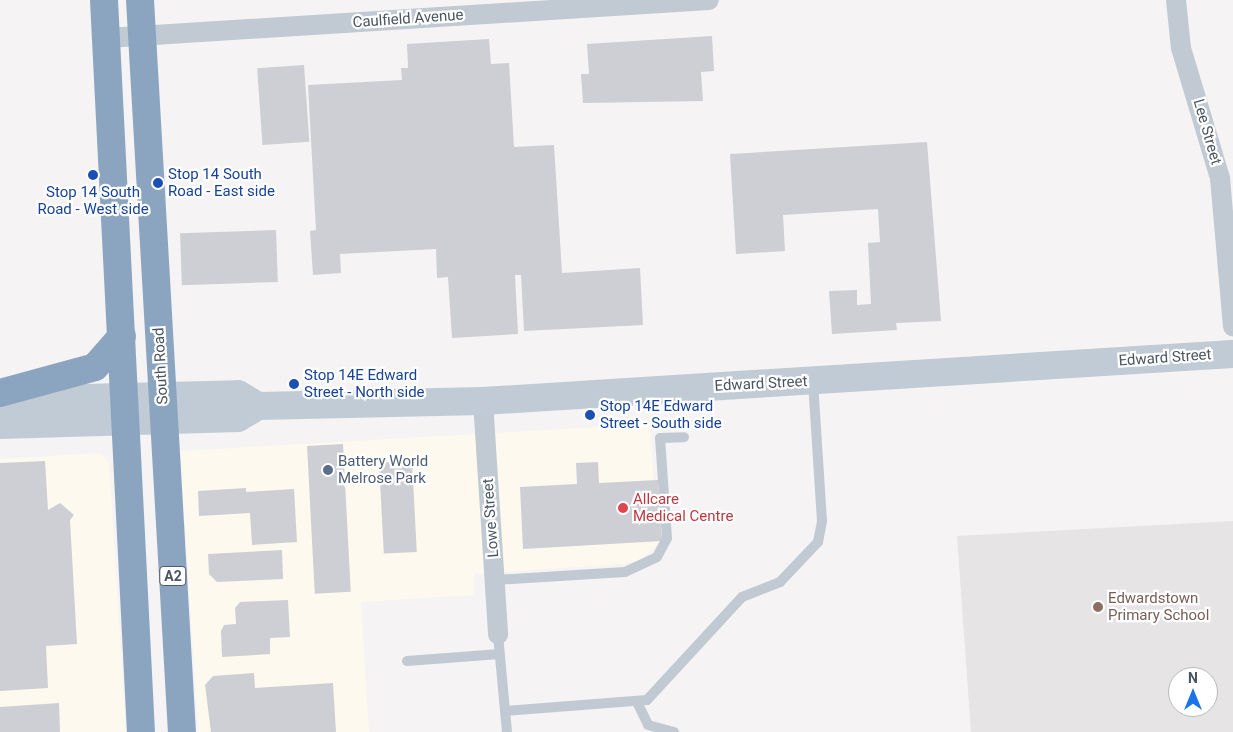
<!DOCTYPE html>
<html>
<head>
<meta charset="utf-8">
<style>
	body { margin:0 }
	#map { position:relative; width:1233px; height:732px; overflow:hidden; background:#f5f3f3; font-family:Roboto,sans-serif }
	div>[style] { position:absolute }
	.commercial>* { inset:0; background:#fdf9ef }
	.education>* { inset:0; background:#e6e4e5 }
	.building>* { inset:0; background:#cdcfd5; transform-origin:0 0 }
	.lane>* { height:10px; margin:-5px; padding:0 5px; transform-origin:5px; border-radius:5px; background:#c1cad2 }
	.street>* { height:20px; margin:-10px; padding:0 10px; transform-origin:10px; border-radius:10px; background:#c1cad2 }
	.secondary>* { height:28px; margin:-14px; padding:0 14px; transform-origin:14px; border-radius:14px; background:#c1cbd6 }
	.highway>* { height:28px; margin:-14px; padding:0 14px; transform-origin:14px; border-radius:14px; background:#8ba5c1 }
	.dots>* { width:14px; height:14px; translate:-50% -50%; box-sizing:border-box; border:2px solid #fff; border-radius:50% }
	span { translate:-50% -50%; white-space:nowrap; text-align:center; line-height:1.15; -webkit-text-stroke:4.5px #fff; paint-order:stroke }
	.shield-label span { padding:1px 4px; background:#fff; border:1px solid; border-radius:4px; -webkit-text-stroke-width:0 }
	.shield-label { font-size:14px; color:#4a5661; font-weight:700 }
	.street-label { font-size:15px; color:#4a5661 }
	.transit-label { font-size:15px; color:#164399 }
	.left { translate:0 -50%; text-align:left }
	.service-label { font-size:15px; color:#4e5e75 }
	.health-label { font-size:15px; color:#be3a42 }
	.education-label { font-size:15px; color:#785e54 }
	.north { position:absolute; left:1168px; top:667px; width:50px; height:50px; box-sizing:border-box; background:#fff; border:1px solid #b7bbc0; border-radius:50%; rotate:0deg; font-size:14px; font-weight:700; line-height:20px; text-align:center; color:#4a5661 }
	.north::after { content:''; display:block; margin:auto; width:18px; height:22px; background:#1a73e8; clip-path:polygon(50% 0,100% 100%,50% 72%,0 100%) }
</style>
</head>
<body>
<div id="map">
	<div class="commercial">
		<div style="clip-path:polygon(650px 424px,658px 544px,642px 559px,625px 564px,474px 574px,474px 595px,361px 602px,369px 732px,198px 732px,180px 451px)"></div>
		<div style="clip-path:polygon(100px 453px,109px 463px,126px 732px,0 732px,0 459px)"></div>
	</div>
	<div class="education">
		<div style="clip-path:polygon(evenodd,1233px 521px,1233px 732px,971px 732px,957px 536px,1233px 521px,1178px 677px,1208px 677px,1208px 707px,1178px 707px,1178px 677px)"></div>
	</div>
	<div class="building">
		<div style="clip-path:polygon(712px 36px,714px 71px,701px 72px,703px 101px,583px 103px,581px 74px,589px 74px,587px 44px)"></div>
		<div style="clip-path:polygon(489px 39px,491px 64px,509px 63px,514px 147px,554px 145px,562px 273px,640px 268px,643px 325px,524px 331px,521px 275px,515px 275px,518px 334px,452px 338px,448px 277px,437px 278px,436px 249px,340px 254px,341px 273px,313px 275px,310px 231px,316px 230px,308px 85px,402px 80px,401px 68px,408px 68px,407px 44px)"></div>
		<div style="left:304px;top:65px;width:77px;height:47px;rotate:86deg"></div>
		<div style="clip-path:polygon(927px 142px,941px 321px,896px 323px,897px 330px,832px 334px,829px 291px,857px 290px,857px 305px,871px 304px,868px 243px,880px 242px,878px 209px,783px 215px,785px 251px,736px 254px,730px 154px)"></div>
		<div style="left:276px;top:230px;width:52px;height:96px;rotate:88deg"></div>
		<div style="left:343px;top:444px;width:148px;height:36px;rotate:87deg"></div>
		<div style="clip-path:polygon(45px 461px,48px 510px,60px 503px,74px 515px,70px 520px,77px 644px,46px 646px,48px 688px,0 691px,0 463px)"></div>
		<div style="left:412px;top:461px;width:91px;height:33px;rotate:87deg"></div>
		<div style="clip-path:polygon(598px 462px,599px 483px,658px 480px,662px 541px,523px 549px,520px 487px,577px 484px,576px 463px)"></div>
		<div style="clip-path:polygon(246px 488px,246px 492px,294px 489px,297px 542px,252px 545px,250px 513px,199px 516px,198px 491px)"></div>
		<div style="clip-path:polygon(282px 550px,283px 579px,217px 582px,209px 574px,208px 554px)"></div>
		<div style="clip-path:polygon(288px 600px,290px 637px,270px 638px,270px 654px,222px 657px,221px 631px,224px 625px,236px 624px,235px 608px,240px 602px)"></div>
		<div style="clip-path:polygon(254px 673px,255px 688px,333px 683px,336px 732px,211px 732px,205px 685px,213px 676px)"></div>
		<div style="clip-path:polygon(59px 703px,60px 732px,0 732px,0 707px)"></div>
	</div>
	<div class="lane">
		<div style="left:495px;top:580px;width:130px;rotate:-3.5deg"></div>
		<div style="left:625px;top:572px;width:35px;rotate:-25deg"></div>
		<div style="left:657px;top:557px;width:21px;rotate:-62deg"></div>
		<div style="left:667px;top:538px;width:100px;rotate:-94deg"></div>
		<div style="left:660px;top:438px;width:24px;rotate:-2deg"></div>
		<div style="left:498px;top:635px;width:97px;rotate:84.7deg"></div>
		<div style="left:407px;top:661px;width:93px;rotate:-4.3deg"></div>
		<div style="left:637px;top:702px;width:25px;rotate:64deg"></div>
		<div style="left:648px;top:725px;width:27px;rotate:15deg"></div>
		<div style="left:505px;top:711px;width:142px;rotate:-4.4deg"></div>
		<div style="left:647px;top:700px;width:140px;rotate:-47.3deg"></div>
		<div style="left:742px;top:597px;width:41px;rotate:-21.5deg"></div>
		<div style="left:780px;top:582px;width:55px;rotate:-46.5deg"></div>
		<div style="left:818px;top:542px;width:21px;rotate:-79deg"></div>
		<div style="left:822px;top:521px;width:140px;rotate:-93.7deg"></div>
	</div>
	<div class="street">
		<div style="left:1176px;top:0;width:48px;rotate:84.1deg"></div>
		<div style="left:1181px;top:48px;width:136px;rotate:73.3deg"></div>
		<div style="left:1220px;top:178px;width:149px;rotate:85deg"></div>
		<div style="left:107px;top:38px;width:603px;rotate:-3.61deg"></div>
		<div style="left:483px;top:401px;width:234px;rotate:86.3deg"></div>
	</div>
	<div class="secondary">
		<div style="left:0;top:400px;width:238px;rotate:-1.4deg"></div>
		<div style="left:238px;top:394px;width:23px;rotate:31deg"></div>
		<div style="left:0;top:425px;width:238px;rotate:-1.7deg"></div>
		<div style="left:238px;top:418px;width:23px;rotate:-31deg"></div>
		<div style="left:258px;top:406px;width:225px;rotate:-1.3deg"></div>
		<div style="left:483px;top:401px;width:751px;rotate:-3.59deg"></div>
	</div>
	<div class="highway">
		<div style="left:104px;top:0;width:733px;rotate:87.11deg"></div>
		<div style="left:140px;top:0;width:733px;rotate:86.72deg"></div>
		<div style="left:0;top:393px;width:98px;rotate:-15.3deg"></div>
		<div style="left:95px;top:367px;width:41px;rotate:-48.9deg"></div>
	</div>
	<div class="dots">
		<div style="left:93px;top:175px;background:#1a4fb4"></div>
		<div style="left:158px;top:183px;background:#1a4fb4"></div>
		<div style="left:294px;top:384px;background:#1a4fb4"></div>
		<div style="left:590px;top:415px;background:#1a4fb4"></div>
		<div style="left:328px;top:470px;background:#5c6f8a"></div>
		<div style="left:623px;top:508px;background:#e0444e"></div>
		<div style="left:1098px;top:607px;background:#8d6e63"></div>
	</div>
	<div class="shield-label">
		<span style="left:173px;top:576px">A2</span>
	</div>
	<div class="street-label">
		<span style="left:408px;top:19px;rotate:-4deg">Caulfield Avenue</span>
		<span style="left:1207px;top:132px;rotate:74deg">Lee Street</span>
		<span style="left:1165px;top:358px;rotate:-4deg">Edward Street</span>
		<span style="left:161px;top:366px;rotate:-93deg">South Road</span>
		<span style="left:761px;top:384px;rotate:-3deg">Edward Street</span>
		<span style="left:491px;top:518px;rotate:-94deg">Lowe Street</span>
	</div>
	<div class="transit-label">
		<span class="left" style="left:168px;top:183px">Stop 14 South<br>Road - East side</span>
		<span style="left:93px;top:201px">Stop 14 South<br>Road - West side</span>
		<span class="left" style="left:304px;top:384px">Stop 14E Edward<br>Street - North side</span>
		<span class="left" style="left:600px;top:415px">Stop 14E Edward<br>Street - South side</span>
	</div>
	<div class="service-label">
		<span class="left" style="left:338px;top:470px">Battery World<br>Melrose Park</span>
	</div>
	<div class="health-label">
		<span class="left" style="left:633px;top:508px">Allcare<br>Medical Centre</span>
	</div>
	<div class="education-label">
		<span class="left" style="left:1108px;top:607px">Edwardstown<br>Primary School</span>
	</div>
	<div class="north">N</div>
</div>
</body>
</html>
